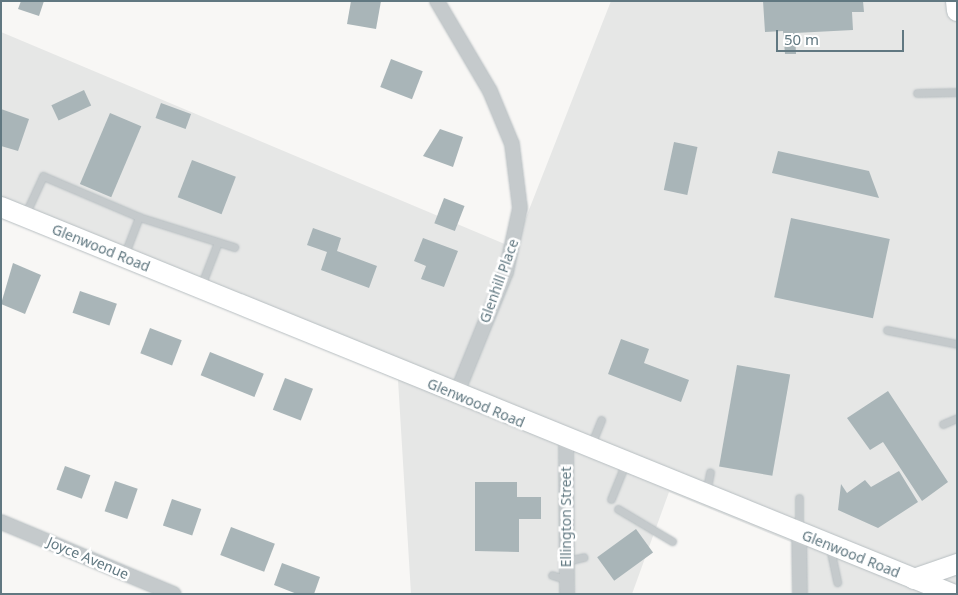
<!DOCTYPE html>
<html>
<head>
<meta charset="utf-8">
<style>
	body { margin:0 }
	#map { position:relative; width:958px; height:595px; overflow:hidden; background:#f8f7f5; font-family:"Noto Sans",sans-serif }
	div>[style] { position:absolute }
	.built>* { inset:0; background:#e6e7e6 }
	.building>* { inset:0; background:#a9b5b8; transform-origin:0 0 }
	.roads { filter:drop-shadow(0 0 1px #b7bec1) drop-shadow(0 0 1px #b7bec1) }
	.service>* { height:7px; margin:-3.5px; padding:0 3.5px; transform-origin:3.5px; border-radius:3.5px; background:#c5cacc }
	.minor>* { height:14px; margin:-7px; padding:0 7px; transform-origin:7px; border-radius:7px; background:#c5cacc }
	.secondary>* { height:20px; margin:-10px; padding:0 10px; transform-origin:10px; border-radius:10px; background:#fff }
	span { translate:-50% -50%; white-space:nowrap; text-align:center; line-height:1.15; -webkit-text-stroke:5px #fff; paint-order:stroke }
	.street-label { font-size:14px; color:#617881 }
	.frame { position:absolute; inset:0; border:2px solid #617881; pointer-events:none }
	.scale { position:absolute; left:776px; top:30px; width:128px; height:22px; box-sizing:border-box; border:2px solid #617881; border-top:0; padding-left:6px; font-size:15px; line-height:18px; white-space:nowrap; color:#617881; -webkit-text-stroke:4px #fff; paint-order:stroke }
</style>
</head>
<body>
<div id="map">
	<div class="built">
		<div style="clip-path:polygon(611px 1px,957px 1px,957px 594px,804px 594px,803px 547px,669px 492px,632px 594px,411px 594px,398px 380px,1px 208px,1px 32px,514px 248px)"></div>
	</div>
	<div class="building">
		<div style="clip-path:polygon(21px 1px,44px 1px,39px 16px,18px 9px)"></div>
		<div style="clip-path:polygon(351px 1px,381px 1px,376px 29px,347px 24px)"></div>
		<div style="clip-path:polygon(763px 1px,863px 1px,864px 12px,852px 12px,853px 30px,795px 33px,796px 54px,785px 54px,783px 31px,765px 32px)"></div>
		<div style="left:391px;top:59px;width:34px;height:30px;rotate:21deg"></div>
		<div style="left:84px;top:90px;width:17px;height:36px;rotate:65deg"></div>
		<div style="left:161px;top:103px;width:32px;height:16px;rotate:20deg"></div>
		<div style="clip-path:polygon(1px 109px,29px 119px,18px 151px,1px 146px)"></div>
		<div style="left:110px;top:113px;width:34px;height:77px;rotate:23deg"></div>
		<div style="clip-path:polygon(440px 129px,463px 137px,453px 167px,423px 156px)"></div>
		<div style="left:674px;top:142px;width:24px;height:49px;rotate:12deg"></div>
		<div style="clip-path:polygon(778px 151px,869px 171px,879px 198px,772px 173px)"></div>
		<div style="left:192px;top:160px;width:47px;height:40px;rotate:21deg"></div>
		<div style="left:444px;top:198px;width:22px;height:27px;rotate:21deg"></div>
		<div style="left:791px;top:218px;width:101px;height:81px;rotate:12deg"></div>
		<div style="clip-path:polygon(313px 228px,341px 238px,337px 251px,377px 266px,369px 288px,321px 270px,327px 252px,307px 245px)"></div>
		<div style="clip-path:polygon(423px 238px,458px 251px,444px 287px,421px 279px,426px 266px,414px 261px)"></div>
		<div style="clip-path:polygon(13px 263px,41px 275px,25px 314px,1px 304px)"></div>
		<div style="left:80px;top:291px;width:39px;height:23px;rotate:19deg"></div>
		<div style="left:150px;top:328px;width:34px;height:27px;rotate:21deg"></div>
		<div style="clip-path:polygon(621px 339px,649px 349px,644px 363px,689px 380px,681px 402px,608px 374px)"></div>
		<div style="left:210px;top:352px;width:58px;height:25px;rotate:22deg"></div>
		<div style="left:737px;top:365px;width:54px;height:103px;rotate:10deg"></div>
		<div style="left:285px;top:378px;width:30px;height:34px;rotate:21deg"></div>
		<div style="clip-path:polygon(888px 391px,948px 482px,922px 501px,883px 442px,870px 450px,847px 418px)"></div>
		<div style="left:65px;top:466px;width:27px;height:25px;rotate:20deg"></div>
		<div style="clip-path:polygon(899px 471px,918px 502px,878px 528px,838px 510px,841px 484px,847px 493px,865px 480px,871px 487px)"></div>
		<div style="left:115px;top:481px;width:24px;height:32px;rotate:19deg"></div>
		<div style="clip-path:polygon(475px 482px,517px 482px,517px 497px,541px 497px,541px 519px,519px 519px,519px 552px,475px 551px)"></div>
		<div style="left:172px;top:499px;width:31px;height:28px;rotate:19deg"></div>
		<div style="left:231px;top:527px;width:47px;height:30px;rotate:21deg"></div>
		<div style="left:636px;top:529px;width:29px;height:48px;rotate:54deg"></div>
		<div style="clip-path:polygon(282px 563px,320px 577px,314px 594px,297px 594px,274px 585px)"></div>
	</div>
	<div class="roads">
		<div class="service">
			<div style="left:917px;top:93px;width:40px;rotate:-1.4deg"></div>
			<div style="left:25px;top:215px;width:43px;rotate:-65.2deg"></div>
			<div style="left:43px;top:176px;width:104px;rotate:23.1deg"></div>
			<div style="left:139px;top:217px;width:100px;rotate:17.5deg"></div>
			<div style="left:124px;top:256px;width:42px;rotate:-69deg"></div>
			<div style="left:201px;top:286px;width:47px;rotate:-68.9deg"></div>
			<div style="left:887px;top:330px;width:71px;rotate:11.3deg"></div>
			<div style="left:943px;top:424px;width:15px;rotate:-23deg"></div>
			<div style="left:591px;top:445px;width:27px;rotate:-68deg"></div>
			<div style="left:706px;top:493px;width:21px;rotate:-79deg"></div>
			<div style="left:611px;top:499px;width:38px;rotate:-68deg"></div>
			<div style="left:618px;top:509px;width:63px;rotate:30.7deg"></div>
			<div style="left:799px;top:530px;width:32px;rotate:-90deg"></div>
			<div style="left:830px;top:548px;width:35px;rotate:78deg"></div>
			<div style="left:567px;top:561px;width:17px;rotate:-13deg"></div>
			<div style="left:552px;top:575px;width:16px;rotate:18deg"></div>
		</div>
		<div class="minor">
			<div style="left:437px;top:1px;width:104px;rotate:59.5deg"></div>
			<div style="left:490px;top:91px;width:57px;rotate:67.5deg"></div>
			<div style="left:512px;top:144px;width:64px;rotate:82.9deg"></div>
			<div style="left:520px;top:208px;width:66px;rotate:102.3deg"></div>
			<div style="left:506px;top:272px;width:133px;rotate:112.1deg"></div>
			<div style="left:566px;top:440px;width:154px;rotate:89.6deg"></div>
			<div style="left:1px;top:522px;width:187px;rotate:22.6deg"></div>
			<div style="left:799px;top:533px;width:61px;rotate:89.1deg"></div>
		</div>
		<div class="secondary">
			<div style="left:956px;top:1px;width:10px;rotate:84deg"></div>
			<div style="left:1px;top:207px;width:1027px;rotate:22.14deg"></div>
			<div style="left:914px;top:579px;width:46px;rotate:-19.2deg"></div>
		</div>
	</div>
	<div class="street-label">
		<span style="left:101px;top:248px;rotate:22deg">Glenwood Road</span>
		<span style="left:499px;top:281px;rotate:-70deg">Glenhill Place</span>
		<span style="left:476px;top:403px;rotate:23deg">Glenwood Road</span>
		<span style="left:566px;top:517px;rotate:-90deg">Ellington Street</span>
		<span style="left:851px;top:554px;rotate:22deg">Glenwood Road</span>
		<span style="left:88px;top:558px;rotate:23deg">Joyce Avenue</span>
	</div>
	<div class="frame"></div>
	<div class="scale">50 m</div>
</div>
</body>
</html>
